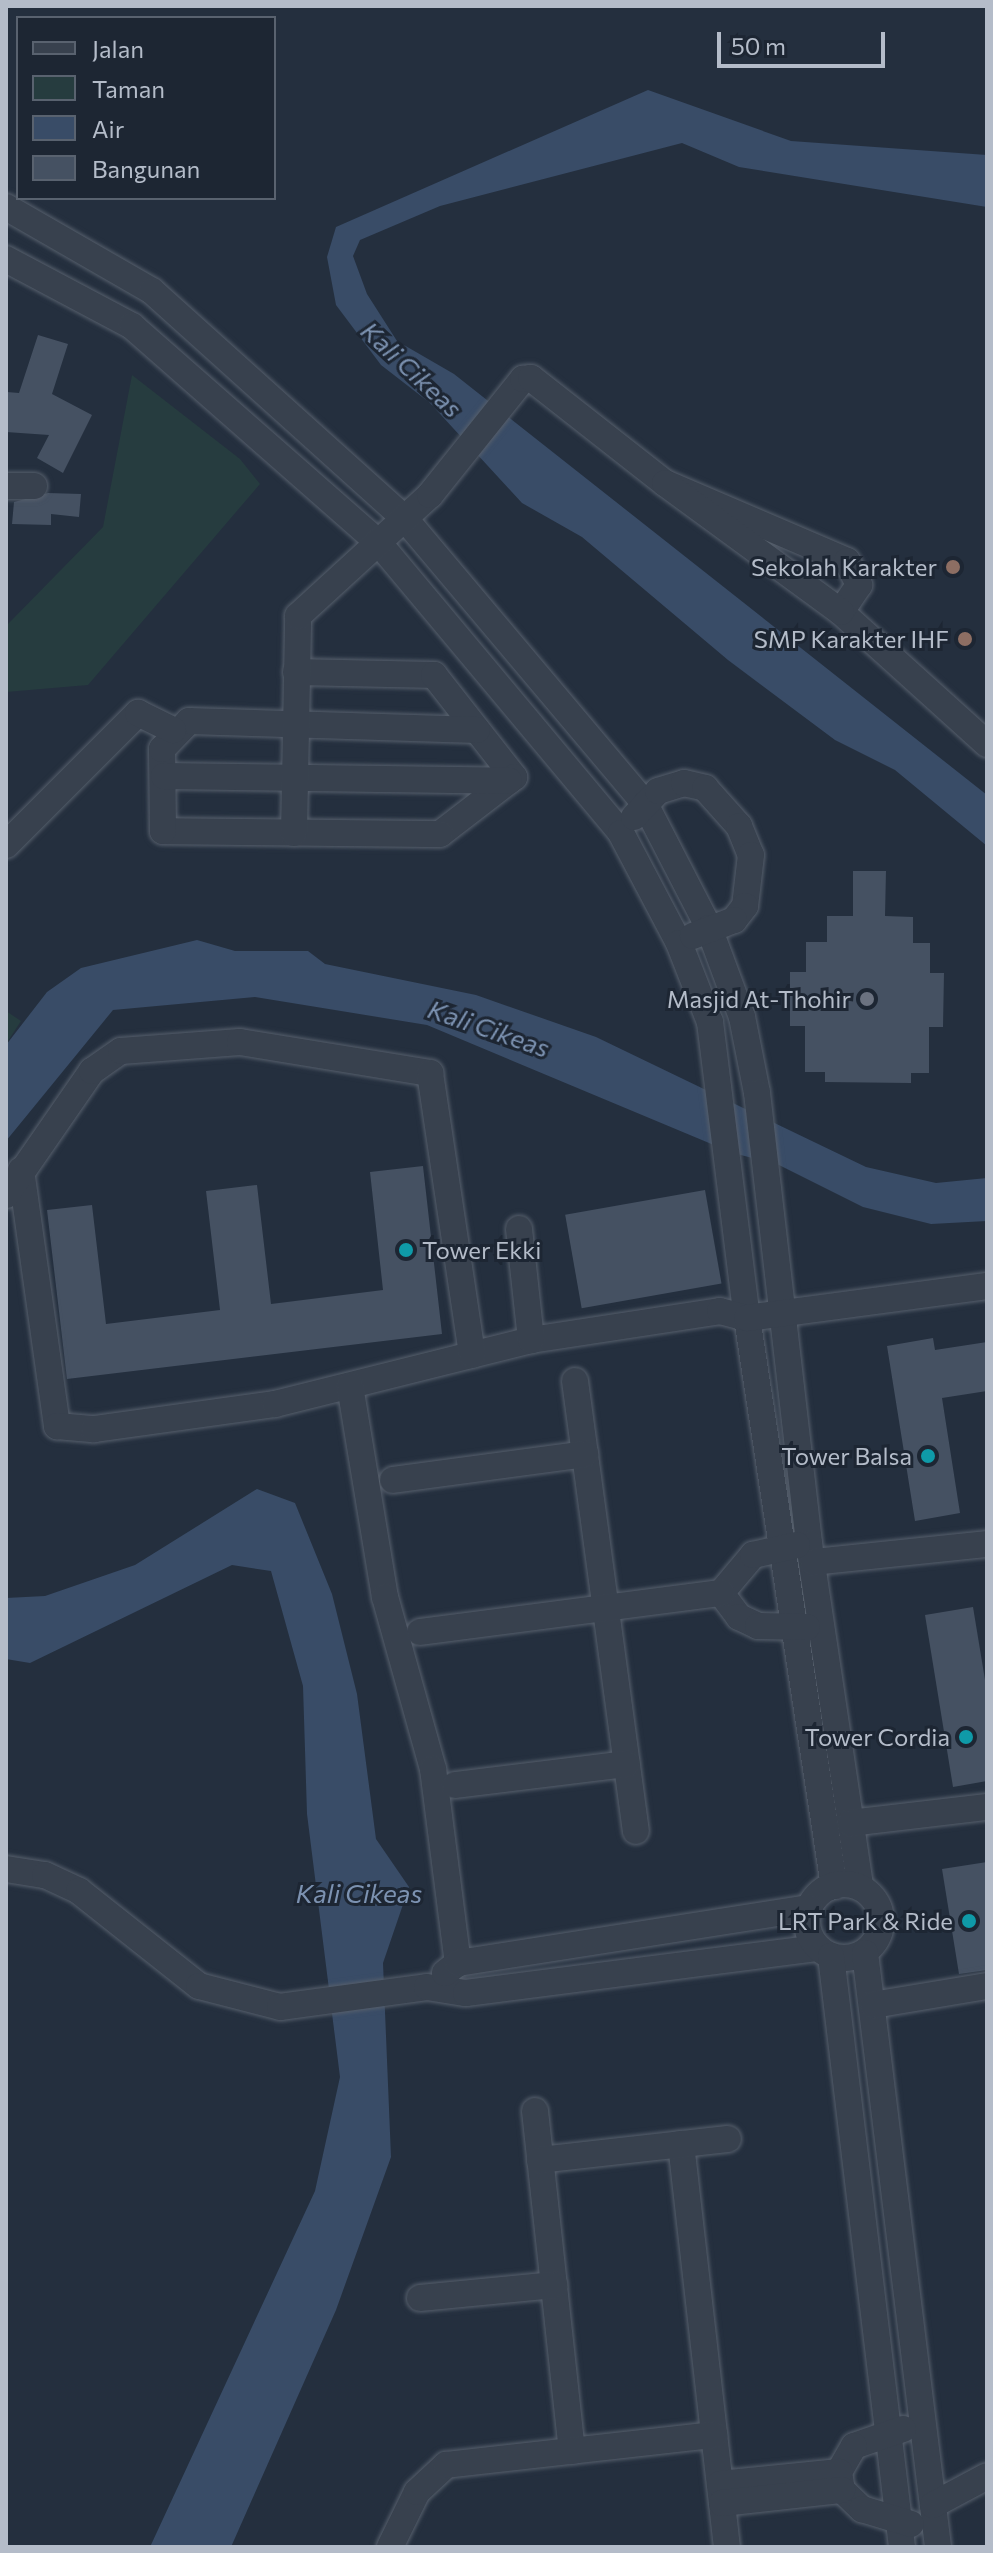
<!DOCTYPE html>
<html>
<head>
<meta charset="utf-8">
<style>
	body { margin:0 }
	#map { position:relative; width:993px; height:2553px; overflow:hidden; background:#242f3e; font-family:Commissioner,sans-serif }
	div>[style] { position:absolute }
	.green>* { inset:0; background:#263c3f }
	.water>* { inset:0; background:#394c67 }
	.building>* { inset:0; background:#455162; transform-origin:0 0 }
	.roads { filter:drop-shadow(0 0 2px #565f6c) drop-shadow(0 0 2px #565f6c) }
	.minor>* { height:26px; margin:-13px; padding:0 13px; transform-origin:13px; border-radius:13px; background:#38414e }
	.minor>.ring { margin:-13px; padding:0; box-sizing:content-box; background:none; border:26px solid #38414e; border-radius:50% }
	.dots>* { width:22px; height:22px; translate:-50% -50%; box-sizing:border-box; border:4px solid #1d2633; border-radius:50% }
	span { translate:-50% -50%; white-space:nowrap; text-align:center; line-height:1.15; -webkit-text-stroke:6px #1d2633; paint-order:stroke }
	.poi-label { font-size:24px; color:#b4bcc9 }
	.right { translate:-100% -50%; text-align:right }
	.left { translate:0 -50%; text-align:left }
	.water-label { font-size:26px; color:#7c92b1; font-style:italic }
	.frame { position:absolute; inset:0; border:8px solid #b4bcc9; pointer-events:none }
	.legend { position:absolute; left:16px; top:16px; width:260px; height:184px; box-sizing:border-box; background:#1d2633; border:2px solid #59626f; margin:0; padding:10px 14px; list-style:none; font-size:24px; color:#b4bcc9 }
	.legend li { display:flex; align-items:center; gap:16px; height:40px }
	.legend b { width:40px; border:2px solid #59626f }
	.scale { position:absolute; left:717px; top:32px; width:168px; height:36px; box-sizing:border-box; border:4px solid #b4bcc9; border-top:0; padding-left:10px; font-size:24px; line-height:28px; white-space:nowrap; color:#b4bcc9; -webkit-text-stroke:6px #1d2633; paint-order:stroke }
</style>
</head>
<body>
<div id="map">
	<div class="green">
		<div style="clip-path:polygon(132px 375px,240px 459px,260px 484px,88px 685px,6px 692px,6px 626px,103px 527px)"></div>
		<div style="clip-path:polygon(6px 1011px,21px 1021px,6px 1044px)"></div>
	</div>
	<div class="water">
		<div style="clip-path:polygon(648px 90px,791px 141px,987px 155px,987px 207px,739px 167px,682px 143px,440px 206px,360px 240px,353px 256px,367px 294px,397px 341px,454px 374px,987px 795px,987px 846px,895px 770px,835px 740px,728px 660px,582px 537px,522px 503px,430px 403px,381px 365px,336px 305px,327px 257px,336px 227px)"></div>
		<div style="clip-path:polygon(197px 940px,235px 951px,308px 951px,325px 964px,476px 995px,596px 1037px,866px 1167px,936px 1183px,987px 1178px,987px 1221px,931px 1224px,863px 1207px,779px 1165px,733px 1153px,427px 1025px,255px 997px,113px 1010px,6px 1141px,6px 1045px,47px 992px,81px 968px)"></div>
		<div style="clip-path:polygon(257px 1489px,295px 1503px,332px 1594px,357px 1694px,376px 1839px,409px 1887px,383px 1963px,391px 2157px,336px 2310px,231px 2547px,150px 2547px,315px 2191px,340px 2077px,307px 1814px,303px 1686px,271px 1571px,232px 1565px,30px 1663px,6px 1659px,6px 1598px,45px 1596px,135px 1565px)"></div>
	</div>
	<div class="building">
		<div style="clip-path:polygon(38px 335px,68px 344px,52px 394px,92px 415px,63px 473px,37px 458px,49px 435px,6px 432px,7px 392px,19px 393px)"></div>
		<div style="clip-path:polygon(48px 493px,81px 494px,79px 517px,51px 514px,51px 525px,12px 524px,14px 502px)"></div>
		<div style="clip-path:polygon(853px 871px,886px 871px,885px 916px,913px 917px,913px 943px,930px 943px,930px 973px,944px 973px,943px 1027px,929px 1027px,929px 1073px,911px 1073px,911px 1083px,825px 1082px,825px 1072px,805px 1072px,805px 1026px,790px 1026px,790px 972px,806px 972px,806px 942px,827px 942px,827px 916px,853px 916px)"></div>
		<div style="clip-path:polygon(423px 1166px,442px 1334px,67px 1379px,47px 1210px,92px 1205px,106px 1324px,220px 1310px,206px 1191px,257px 1185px,271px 1304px,383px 1290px,370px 1172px)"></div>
		<div style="left:705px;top:1190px;width:95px;height:142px;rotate:80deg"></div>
		<div style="clip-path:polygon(933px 1338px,935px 1350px,987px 1342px,987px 1391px,942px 1398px,960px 1513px,915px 1521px,887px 1346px)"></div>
		<div style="clip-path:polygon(973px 1607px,987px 1692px,987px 1781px,953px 1787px,925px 1615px)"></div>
		<div style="clip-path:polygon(987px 1862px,987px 1970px,959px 1974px,942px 1869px)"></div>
	</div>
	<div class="roads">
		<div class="minor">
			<div style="left:6px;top:207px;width:168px;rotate:29.9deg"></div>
			<div style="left:152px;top:291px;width:342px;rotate:42deg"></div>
			<div style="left:406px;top:520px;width:371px;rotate:49.9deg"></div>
			<div style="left:645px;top:804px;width:140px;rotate:62.7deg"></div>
			<div style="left:709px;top:928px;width:95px;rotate:69.7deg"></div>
			<div style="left:742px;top:1017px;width:77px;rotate:78.8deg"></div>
			<div style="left:757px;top:1093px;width:454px;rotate:83.4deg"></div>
			<div style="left:809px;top:1544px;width:347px;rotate:81.5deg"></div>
			<div style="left:6px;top:259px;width:143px;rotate:28deg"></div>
			<div style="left:132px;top:326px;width:327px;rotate:41.3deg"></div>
			<div style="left:378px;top:542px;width:379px;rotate:50.1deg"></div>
			<div style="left:621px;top:833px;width:124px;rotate:62.2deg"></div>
			<div style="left:679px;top:943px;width:85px;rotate:68.6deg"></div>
			<div style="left:710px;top:1022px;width:298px;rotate:82.9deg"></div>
			<div style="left:747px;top:1318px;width:575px;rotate:81.29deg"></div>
			<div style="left:6px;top:486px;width:28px"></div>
			<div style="left:841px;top:612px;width:197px;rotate:42.1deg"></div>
			<div style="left:296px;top:672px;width:138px;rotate:1.2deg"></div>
			<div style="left:434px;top:675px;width:130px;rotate:51.9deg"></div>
			<div style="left:514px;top:777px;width:93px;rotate:142.4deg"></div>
			<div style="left:440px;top:834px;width:277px;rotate:-179.4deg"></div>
			<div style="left:163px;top:831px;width:82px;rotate:-90.7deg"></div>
			<div style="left:162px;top:749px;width:39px;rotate:-46deg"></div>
			<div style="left:189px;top:721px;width:288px;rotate:1.8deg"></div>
			<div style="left:164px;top:776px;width:345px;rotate:0.8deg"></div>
			<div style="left:634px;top:817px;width:35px;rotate:-47deg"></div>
			<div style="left:658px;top:791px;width:27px;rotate:-17deg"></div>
			<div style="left:684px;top:783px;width:22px;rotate:13deg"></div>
			<div style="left:705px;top:788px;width:51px;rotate:48.2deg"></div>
			<div style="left:739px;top:826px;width:31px;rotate:68deg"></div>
			<div style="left:751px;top:855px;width:51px;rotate:96.7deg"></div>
			<div style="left:745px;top:906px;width:18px;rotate:128deg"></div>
			<div style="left:734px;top:920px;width:44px;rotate:158.7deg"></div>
			<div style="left:294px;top:833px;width:217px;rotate:-88.9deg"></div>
			<div style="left:298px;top:616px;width:179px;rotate:-42.5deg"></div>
			<div style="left:430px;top:495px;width:149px;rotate:-51.3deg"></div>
			<div style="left:523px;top:379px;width:8px;rotate:-7deg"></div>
			<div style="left:531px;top:378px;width:170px;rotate:38.1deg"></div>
			<div style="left:665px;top:483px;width:198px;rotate:23.2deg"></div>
			<div style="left:847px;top:561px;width:27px;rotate:63deg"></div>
			<div style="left:859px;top:585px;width:32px;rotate:124deg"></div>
			<div style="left:841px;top:612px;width:218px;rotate:-143.8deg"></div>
			<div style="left:6px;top:845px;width:187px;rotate:-45deg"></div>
			<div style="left:138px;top:713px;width:39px;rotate:26deg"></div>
			<div style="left:21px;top:1170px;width:259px;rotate:82deg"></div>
			<div style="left:57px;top:1426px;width:37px;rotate:5deg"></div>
			<div style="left:94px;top:1429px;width:183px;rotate:-7.9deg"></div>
			<div style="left:275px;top:1404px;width:264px;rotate:-14deg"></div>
			<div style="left:531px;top:1340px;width:191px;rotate:-8.7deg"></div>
			<div style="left:720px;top:1311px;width:28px;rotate:15deg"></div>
			<div style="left:747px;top:1318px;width:242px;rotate:-7.6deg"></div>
			<div style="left:6px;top:1195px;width:151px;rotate:-55.3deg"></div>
			<div style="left:92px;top:1071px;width:35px;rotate:-35deg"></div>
			<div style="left:121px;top:1051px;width:119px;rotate:-4.3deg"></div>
			<div style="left:240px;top:1042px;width:193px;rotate:9.3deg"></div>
			<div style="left:430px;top:1073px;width:285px;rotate:81.5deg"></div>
			<div style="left:519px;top:1229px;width:112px;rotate:83.8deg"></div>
			<div style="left:575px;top:1381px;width:454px;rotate:82.3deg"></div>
			<div style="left:350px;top:1386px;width:214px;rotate:80.6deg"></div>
			<div style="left:385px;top:1597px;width:179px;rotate:74.4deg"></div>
			<div style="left:433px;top:1769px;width:196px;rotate:82.7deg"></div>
			<div style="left:393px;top:1480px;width:194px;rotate:-7.7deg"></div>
			<div style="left:813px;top:1562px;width:175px;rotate:-5.9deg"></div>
			<div style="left:721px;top:1593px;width:30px;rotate:53deg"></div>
			<div style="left:739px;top:1617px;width:21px;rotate:25deg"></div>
			<div style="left:758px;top:1626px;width:49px;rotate:1.2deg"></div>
			<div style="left:721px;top:1593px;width:50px;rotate:-49.9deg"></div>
			<div style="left:753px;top:1555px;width:45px;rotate:-12.8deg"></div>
			<div style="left:420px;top:1632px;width:304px;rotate:-7.4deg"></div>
			<div style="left:455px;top:1785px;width:173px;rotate:-7deg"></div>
			<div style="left:850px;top:1823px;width:138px;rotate:-6.7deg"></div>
			<div style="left:6px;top:1869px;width:39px;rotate:9deg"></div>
			<div style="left:45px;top:1875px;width:38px;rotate:25deg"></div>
			<div style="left:79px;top:1891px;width:153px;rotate:38.4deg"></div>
			<div style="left:199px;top:1986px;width:84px;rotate:14.5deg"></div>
			<div style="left:280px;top:2007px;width:148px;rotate:-7.7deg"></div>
			<div style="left:427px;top:1987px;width:39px;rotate:9deg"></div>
			<div style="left:466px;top:1993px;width:355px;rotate:-7.3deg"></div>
			<div class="ring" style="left:807px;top:1884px;width:48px;height:48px"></div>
			<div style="left:865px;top:1953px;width:598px;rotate:82.99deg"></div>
			<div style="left:831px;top:1956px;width:595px;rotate:83.15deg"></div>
			<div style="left:445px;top:1973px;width:16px;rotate:-38deg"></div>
			<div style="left:458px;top:1963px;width:356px;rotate:-8.9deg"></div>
			<div style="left:873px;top:2005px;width:116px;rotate:-9.5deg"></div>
			<div style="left:535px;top:2111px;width:342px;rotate:83.8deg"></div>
			<div style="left:681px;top:2144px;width:406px;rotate:83.5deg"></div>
			<div style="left:540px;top:2160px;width:189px;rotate:-6.4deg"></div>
			<div style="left:420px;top:2298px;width:135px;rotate:-5.5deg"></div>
			<div style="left:903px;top:2429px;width:52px;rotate:160.9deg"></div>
			<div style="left:854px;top:2446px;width:30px;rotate:120deg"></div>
			<div style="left:839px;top:2472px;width:18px;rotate:81deg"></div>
			<div style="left:842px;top:2490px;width:28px;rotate:44deg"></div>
			<div style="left:862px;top:2509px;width:51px;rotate:17deg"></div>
			<div style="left:720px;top:2484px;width:120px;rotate:-5.8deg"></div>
			<div style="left:722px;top:2503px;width:121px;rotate:-6.2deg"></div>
			<div style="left:933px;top:2505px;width:61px;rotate:-28.2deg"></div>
			<div style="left:390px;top:2547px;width:61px;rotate:-63.9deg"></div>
			<div style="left:417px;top:2492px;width:40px;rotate:-43deg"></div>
			<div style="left:446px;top:2465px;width:270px;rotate:-6.4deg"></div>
		</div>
	</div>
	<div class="dots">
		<div style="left:953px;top:567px;background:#8d6e63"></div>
		<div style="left:965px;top:639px;background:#8d6e63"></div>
		<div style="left:867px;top:999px;background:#6b7280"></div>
		<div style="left:406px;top:1250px;background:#0f9aa8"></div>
		<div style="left:928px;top:1456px;background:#0f9aa8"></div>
		<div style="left:966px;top:1737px;background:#0f9aa8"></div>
		<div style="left:969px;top:1921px;background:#0f9aa8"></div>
	</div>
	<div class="poi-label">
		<span class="right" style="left:937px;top:567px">Sekolah Karakter</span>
		<span class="right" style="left:949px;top:639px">SMP Karakter IHF</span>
		<span class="right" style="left:851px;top:999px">Masjid At-Thohir</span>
		<span class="left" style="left:422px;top:1250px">Tower Ekki</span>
		<span class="right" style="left:912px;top:1456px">Tower Balsa</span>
		<span class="right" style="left:950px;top:1737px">Tower Cordia</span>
		<span class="right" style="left:953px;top:1921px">LRT Park &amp; Ride</span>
	</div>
	<div class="water-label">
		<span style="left:412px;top:369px;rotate:43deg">Kali Cikeas</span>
		<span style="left:489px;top:1028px;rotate:19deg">Kali Cikeas</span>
		<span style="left:359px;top:1893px">Kali Cikeas</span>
	</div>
	<div class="frame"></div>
	<ul class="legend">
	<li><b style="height:10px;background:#38414e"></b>Jalan</li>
	<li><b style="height:22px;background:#263c3f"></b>Taman</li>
	<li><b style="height:22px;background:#394c67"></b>Air</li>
	<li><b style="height:22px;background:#455162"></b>Bangunan</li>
	</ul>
	<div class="scale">50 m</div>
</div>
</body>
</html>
